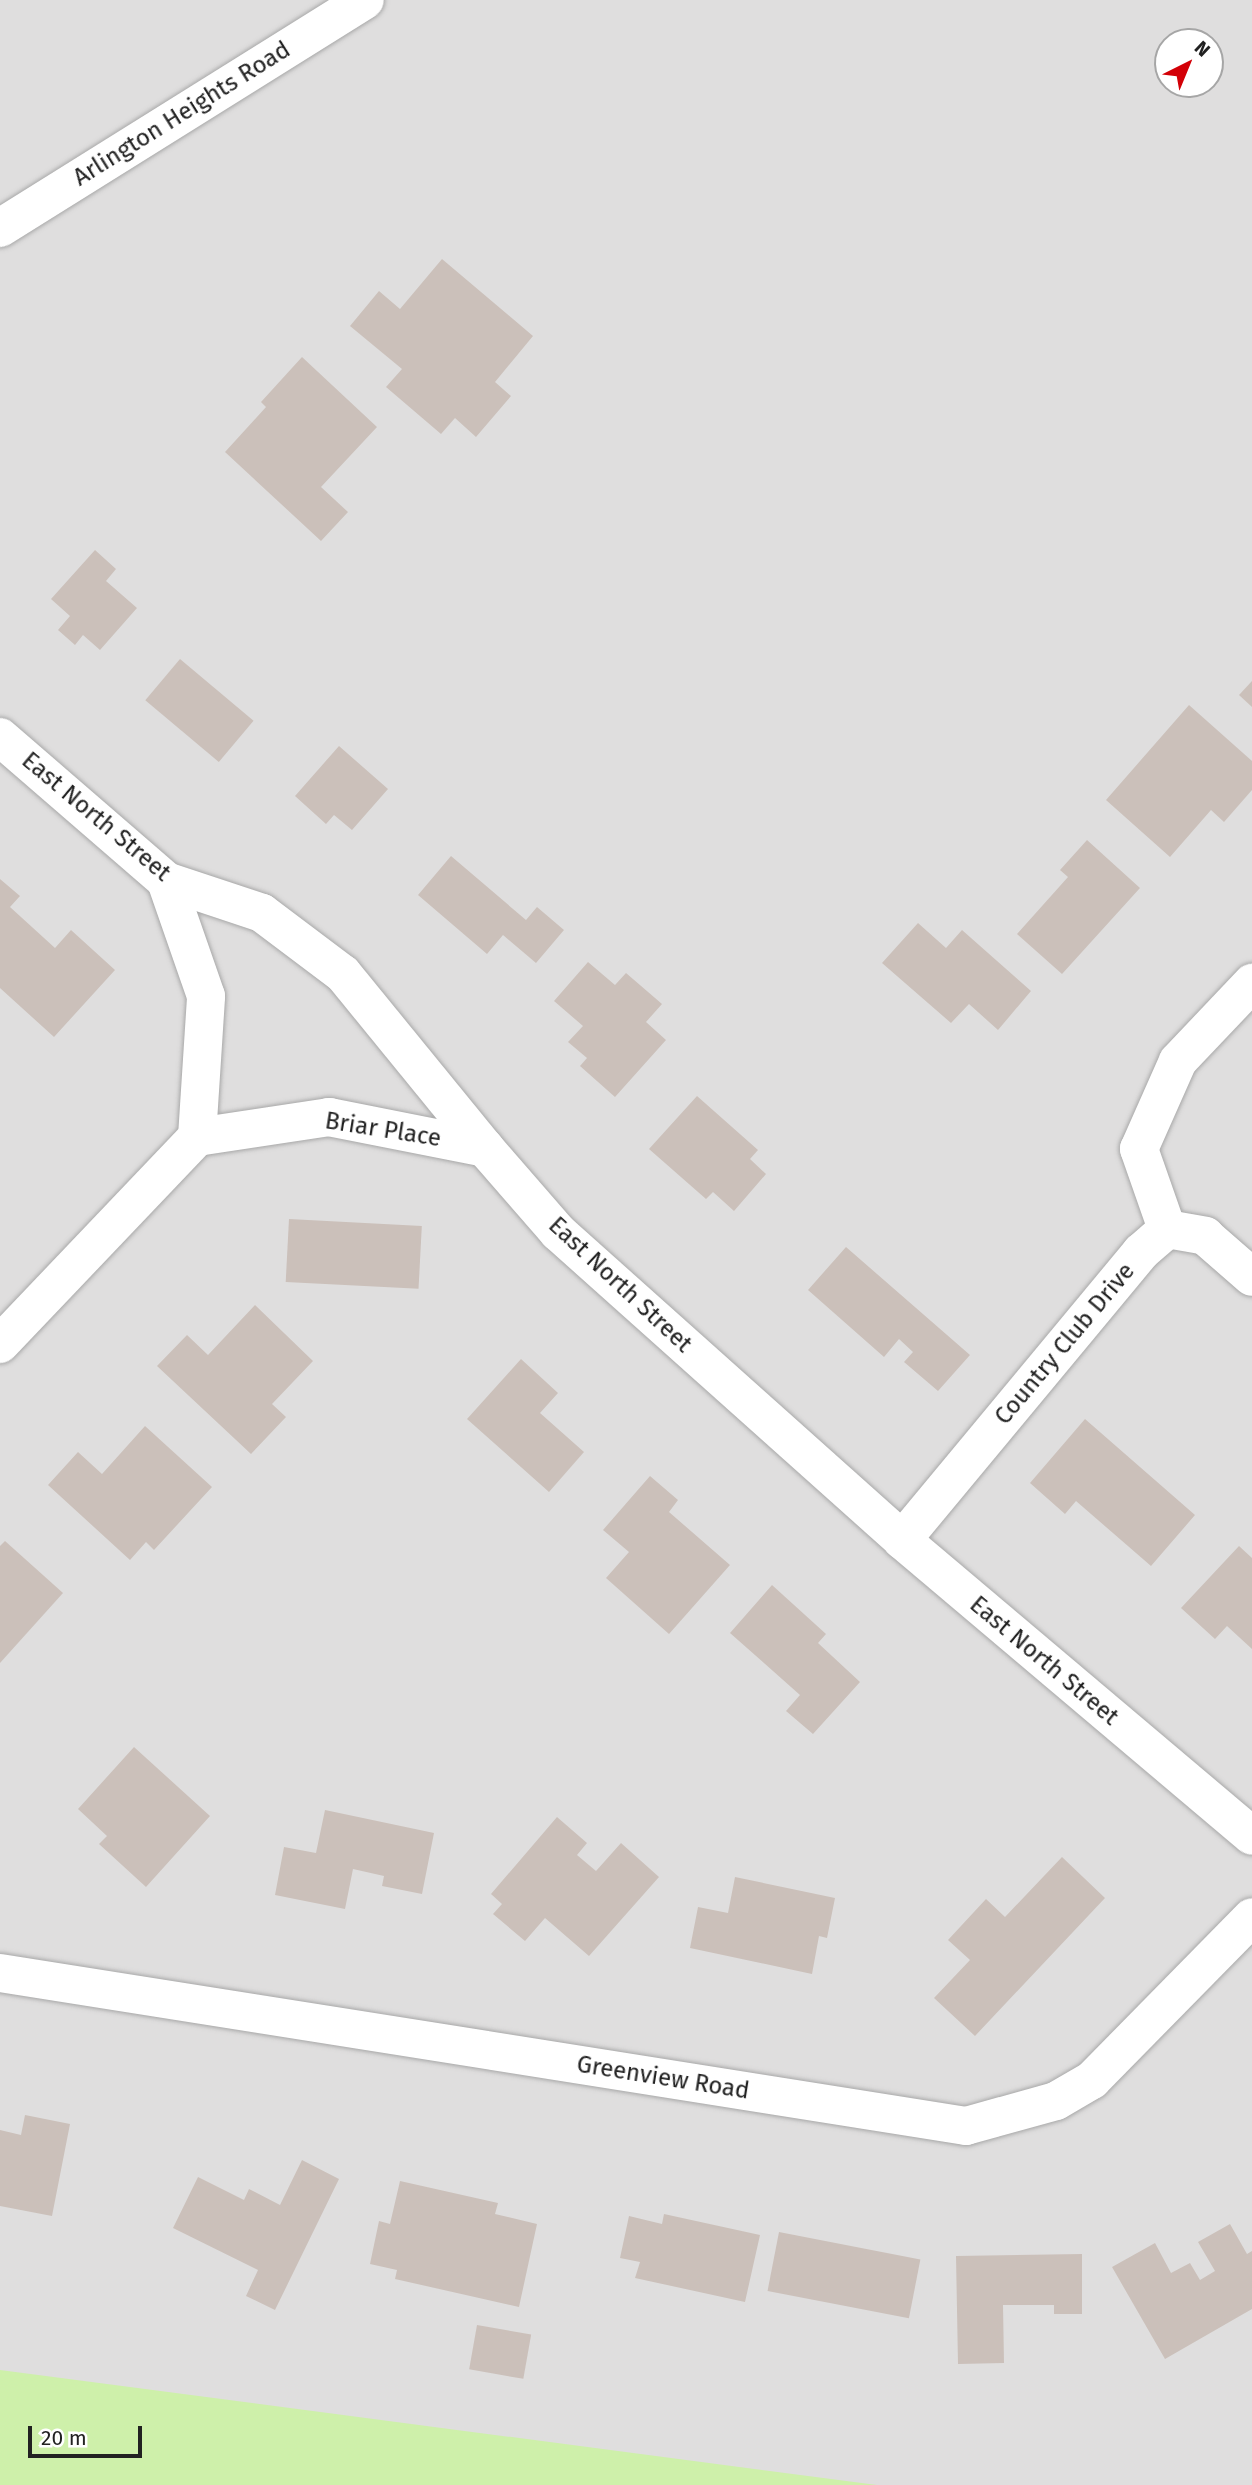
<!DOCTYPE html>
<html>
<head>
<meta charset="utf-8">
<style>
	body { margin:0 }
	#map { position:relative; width:1252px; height:2485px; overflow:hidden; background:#f2eee7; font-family:"Fira Sans",sans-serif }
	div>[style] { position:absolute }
	.residential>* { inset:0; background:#dfdede }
	.grass>* { inset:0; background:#cef0aa }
	.building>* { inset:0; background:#cbc0ba; transform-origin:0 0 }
	.roads { filter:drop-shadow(0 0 2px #a8a8a8) drop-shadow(0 0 2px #a8a8a8) }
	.minor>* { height:38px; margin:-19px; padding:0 19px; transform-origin:19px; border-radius:19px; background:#fff }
	.tertiary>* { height:38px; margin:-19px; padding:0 19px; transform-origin:19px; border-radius:19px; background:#fff }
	span { translate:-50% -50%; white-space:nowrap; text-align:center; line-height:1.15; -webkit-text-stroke:7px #fff; paint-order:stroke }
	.street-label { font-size:24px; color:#212121 }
	.north { position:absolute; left:1154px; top:28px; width:70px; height:70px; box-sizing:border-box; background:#fff; border:2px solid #a6a6a6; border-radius:50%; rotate:43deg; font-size:19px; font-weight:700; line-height:28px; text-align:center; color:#212121 }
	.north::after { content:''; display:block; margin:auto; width:24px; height:32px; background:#d30007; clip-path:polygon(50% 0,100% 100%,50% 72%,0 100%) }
	.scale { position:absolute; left:28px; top:2426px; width:114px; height:32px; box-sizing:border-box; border:4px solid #212121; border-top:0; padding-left:9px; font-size:21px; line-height:24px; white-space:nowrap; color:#212121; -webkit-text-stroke:5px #fff; paint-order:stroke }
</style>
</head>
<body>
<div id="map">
	<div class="residential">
		<div style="clip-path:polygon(evenodd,0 0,1252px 0,1252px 2485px,839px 2485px,0 2372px,0 0,1168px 42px,1210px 42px,1210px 84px,1168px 84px,1168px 42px)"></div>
	</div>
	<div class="grass">
		<div style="clip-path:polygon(0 2370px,877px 2485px,0 2485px)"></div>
	</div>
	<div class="building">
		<div style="clip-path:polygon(442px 259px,533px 336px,495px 382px,511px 396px,476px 437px,455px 418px,441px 434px,386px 387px,402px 369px,350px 326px,379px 291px,400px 309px)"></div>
		<div style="clip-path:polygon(302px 357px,377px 427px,321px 487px,348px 512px,321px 541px,225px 452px,266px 407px,261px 402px)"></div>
		<div style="clip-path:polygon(95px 550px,116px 569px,106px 581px,137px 608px,100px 650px,83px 635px,75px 645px,58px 630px,70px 616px,51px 599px)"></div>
		<div style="left:180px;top:659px;width:96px;height:54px;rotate:40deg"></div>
		<div style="clip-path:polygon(1252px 681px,1252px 707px,1239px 695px)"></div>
		<div style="clip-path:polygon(1189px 705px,1252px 761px,1252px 790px,1224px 822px,1211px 810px,1170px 857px,1106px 800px)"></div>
		<div style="clip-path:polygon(339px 746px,388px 789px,352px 830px,334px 815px,326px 824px,295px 796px)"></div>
		<div style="clip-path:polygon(1087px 840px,1140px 888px,1062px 974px,1017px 934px,1068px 877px,1060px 870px)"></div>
		<div style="clip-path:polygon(451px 856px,526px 920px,537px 907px,564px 930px,536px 963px,503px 935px,487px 954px,418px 895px)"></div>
		<div style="clip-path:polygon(0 879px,20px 896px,10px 907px,55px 948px,71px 930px,115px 970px,54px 1037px,0 988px)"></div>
		<div style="clip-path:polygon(918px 923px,946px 948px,962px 930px,1031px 991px,998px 1030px,969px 1004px,951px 1023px,882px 963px)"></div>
		<div style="clip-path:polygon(588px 962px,615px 985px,626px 973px,662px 1004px,646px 1022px,666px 1040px,615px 1097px,580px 1066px,587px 1058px,568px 1042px,583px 1026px,554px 1001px)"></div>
		<div style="clip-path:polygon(697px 1096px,758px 1150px,750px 1159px,766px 1174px,734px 1211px,713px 1192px,706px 1199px,649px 1149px)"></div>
		<div style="left:289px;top:1219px;width:133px;height:63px;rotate:3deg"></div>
		<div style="clip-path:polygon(846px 1247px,970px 1355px,938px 1391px,904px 1362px,913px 1352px,899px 1339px,884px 1357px,808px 1290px)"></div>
		<div style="clip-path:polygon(255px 1305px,313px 1361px,272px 1404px,286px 1417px,251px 1454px,157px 1366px,187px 1335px,208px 1355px)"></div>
		<div style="clip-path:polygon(521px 1359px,558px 1393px,540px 1413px,584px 1452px,549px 1492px,467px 1419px)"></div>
		<div style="clip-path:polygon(1085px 1419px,1195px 1515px,1151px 1566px,1076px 1501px,1065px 1514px,1030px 1483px)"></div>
		<div style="clip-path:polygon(145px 1426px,212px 1487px,154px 1550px,146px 1542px,130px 1560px,48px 1485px,78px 1452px,102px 1474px)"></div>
		<div style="clip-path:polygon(650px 1476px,678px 1500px,669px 1512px,730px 1565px,669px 1634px,606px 1578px,629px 1552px,603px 1530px)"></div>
		<div style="clip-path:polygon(5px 1541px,63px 1593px,0 1663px,0 1546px)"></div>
		<div style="clip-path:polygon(1239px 1546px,1252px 1558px,1252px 1649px,1227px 1626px,1215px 1639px,1181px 1608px)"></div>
		<div style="clip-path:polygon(772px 1585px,826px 1634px,818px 1643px,860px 1682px,813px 1734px,786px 1711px,800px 1695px,730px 1633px)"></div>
		<div style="clip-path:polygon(134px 1747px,210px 1816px,146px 1887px,99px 1844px,107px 1836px,78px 1809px)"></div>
		<div style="clip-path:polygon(325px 1810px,434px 1833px,422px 1894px,382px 1886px,384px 1876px,353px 1869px,345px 1909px,275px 1895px,284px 1847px,316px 1853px)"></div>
		<div style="clip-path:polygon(557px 1817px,587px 1843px,577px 1855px,596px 1871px,621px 1843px,659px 1877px,589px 1956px,545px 1918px,525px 1941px,493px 1914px,502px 1904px,491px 1894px)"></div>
		<div style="clip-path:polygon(1062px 1857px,1105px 1898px,975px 2036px,934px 1998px,970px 1960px,948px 1940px,986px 1899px,1005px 1917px)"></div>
		<div style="clip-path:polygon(735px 1877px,835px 1898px,827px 1938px,819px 1936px,812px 1974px,690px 1948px,698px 1907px,728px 1913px)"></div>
		<div style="clip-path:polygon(25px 2115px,70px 2124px,52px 2216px,0 2206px,0 2130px,21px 2135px)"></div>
		<div style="clip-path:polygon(302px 2160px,339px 2179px,275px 2310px,246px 2296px,258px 2270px,173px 2228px,198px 2177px,244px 2200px,249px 2189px,280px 2205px)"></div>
		<div style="clip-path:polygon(400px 2181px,498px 2203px,495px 2214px,537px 2224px,519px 2307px,395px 2279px,397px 2270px,370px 2264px,379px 2221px,390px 2224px)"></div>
		<div style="clip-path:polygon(664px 2214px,760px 2235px,745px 2302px,635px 2278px,640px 2262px,620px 2258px,629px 2216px,662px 2224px)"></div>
		<div style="clip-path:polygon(1230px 2224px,1247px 2254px,1252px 2251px,1252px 2309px,1165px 2359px,1112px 2267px,1155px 2243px,1171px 2273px,1190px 2263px,1200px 2280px,1215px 2271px,1198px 2242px)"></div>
		<div style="left:779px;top:2232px;width:144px;height:60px;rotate:11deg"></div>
		<div style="clip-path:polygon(1082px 2254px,1082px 2314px,1054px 2314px,1054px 2305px,1003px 2305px,1004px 2363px,958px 2364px,956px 2256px)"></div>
		<div style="left:477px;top:2325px;width:55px;height:45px;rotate:10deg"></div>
	</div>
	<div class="roads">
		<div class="minor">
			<div style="left:0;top:737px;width:220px;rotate:40.9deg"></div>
			<div style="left:166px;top:881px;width:101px;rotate:18.4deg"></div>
			<div style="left:262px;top:913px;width:101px;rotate:37deg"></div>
			<div style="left:343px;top:974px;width:225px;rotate:50.8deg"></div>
			<div style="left:485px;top:1148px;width:111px;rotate:49deg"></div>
			<div style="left:558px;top:1232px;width:462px;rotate:41.8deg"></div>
			<div style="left:902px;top:1540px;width:458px;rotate:40.2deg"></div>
			<div style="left:197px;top:1137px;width:134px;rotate:-8.6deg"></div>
			<div style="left:329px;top:1117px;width:159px;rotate:11.2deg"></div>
			<div style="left:1167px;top:1229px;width:85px;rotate:-109.3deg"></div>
			<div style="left:1139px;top:1149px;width:96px;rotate:-66.1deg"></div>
			<div style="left:1178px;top:1061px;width:108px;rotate:-46.5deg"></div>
			<div style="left:0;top:1344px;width:286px;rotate:-46.4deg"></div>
			<div style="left:197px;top:1137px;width:141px;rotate:-86.3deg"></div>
			<div style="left:206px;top:996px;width:122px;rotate:-109.2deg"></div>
			<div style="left:902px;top:1540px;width:374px;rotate:-50.3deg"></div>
			<div style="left:1141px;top:1252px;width:35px;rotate:-41deg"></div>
			<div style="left:1167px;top:1229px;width:39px;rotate:10deg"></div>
			<div style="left:1205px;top:1236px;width:62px;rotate:41.1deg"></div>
			<div style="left:0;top:1973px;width:978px;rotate:9deg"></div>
			<div style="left:966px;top:2126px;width:93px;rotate:-15.5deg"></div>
			<div style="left:1056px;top:2101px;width:42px;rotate:-30.3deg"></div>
			<div style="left:1092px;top:2080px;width:228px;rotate:-45.5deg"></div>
		</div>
		<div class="tertiary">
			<div style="left:0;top:228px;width:430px;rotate:-32deg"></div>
		</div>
	</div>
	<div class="street-label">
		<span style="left:182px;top:114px;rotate:-32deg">Arlington Heights Road</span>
		<span style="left:96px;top:817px;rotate:40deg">East North Street</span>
		<span style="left:383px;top:1130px;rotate:9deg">Briar Place</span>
		<span style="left:620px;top:1285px;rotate:43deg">East North Street</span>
		<span style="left:1065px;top:1344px;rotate:-50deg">Country Club Drive</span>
		<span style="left:1044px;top:1661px;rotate:40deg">East North Street</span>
		<span style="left:663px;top:2078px;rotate:9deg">Greenview Road</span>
	</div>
	<div class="north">N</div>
	<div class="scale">20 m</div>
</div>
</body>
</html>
